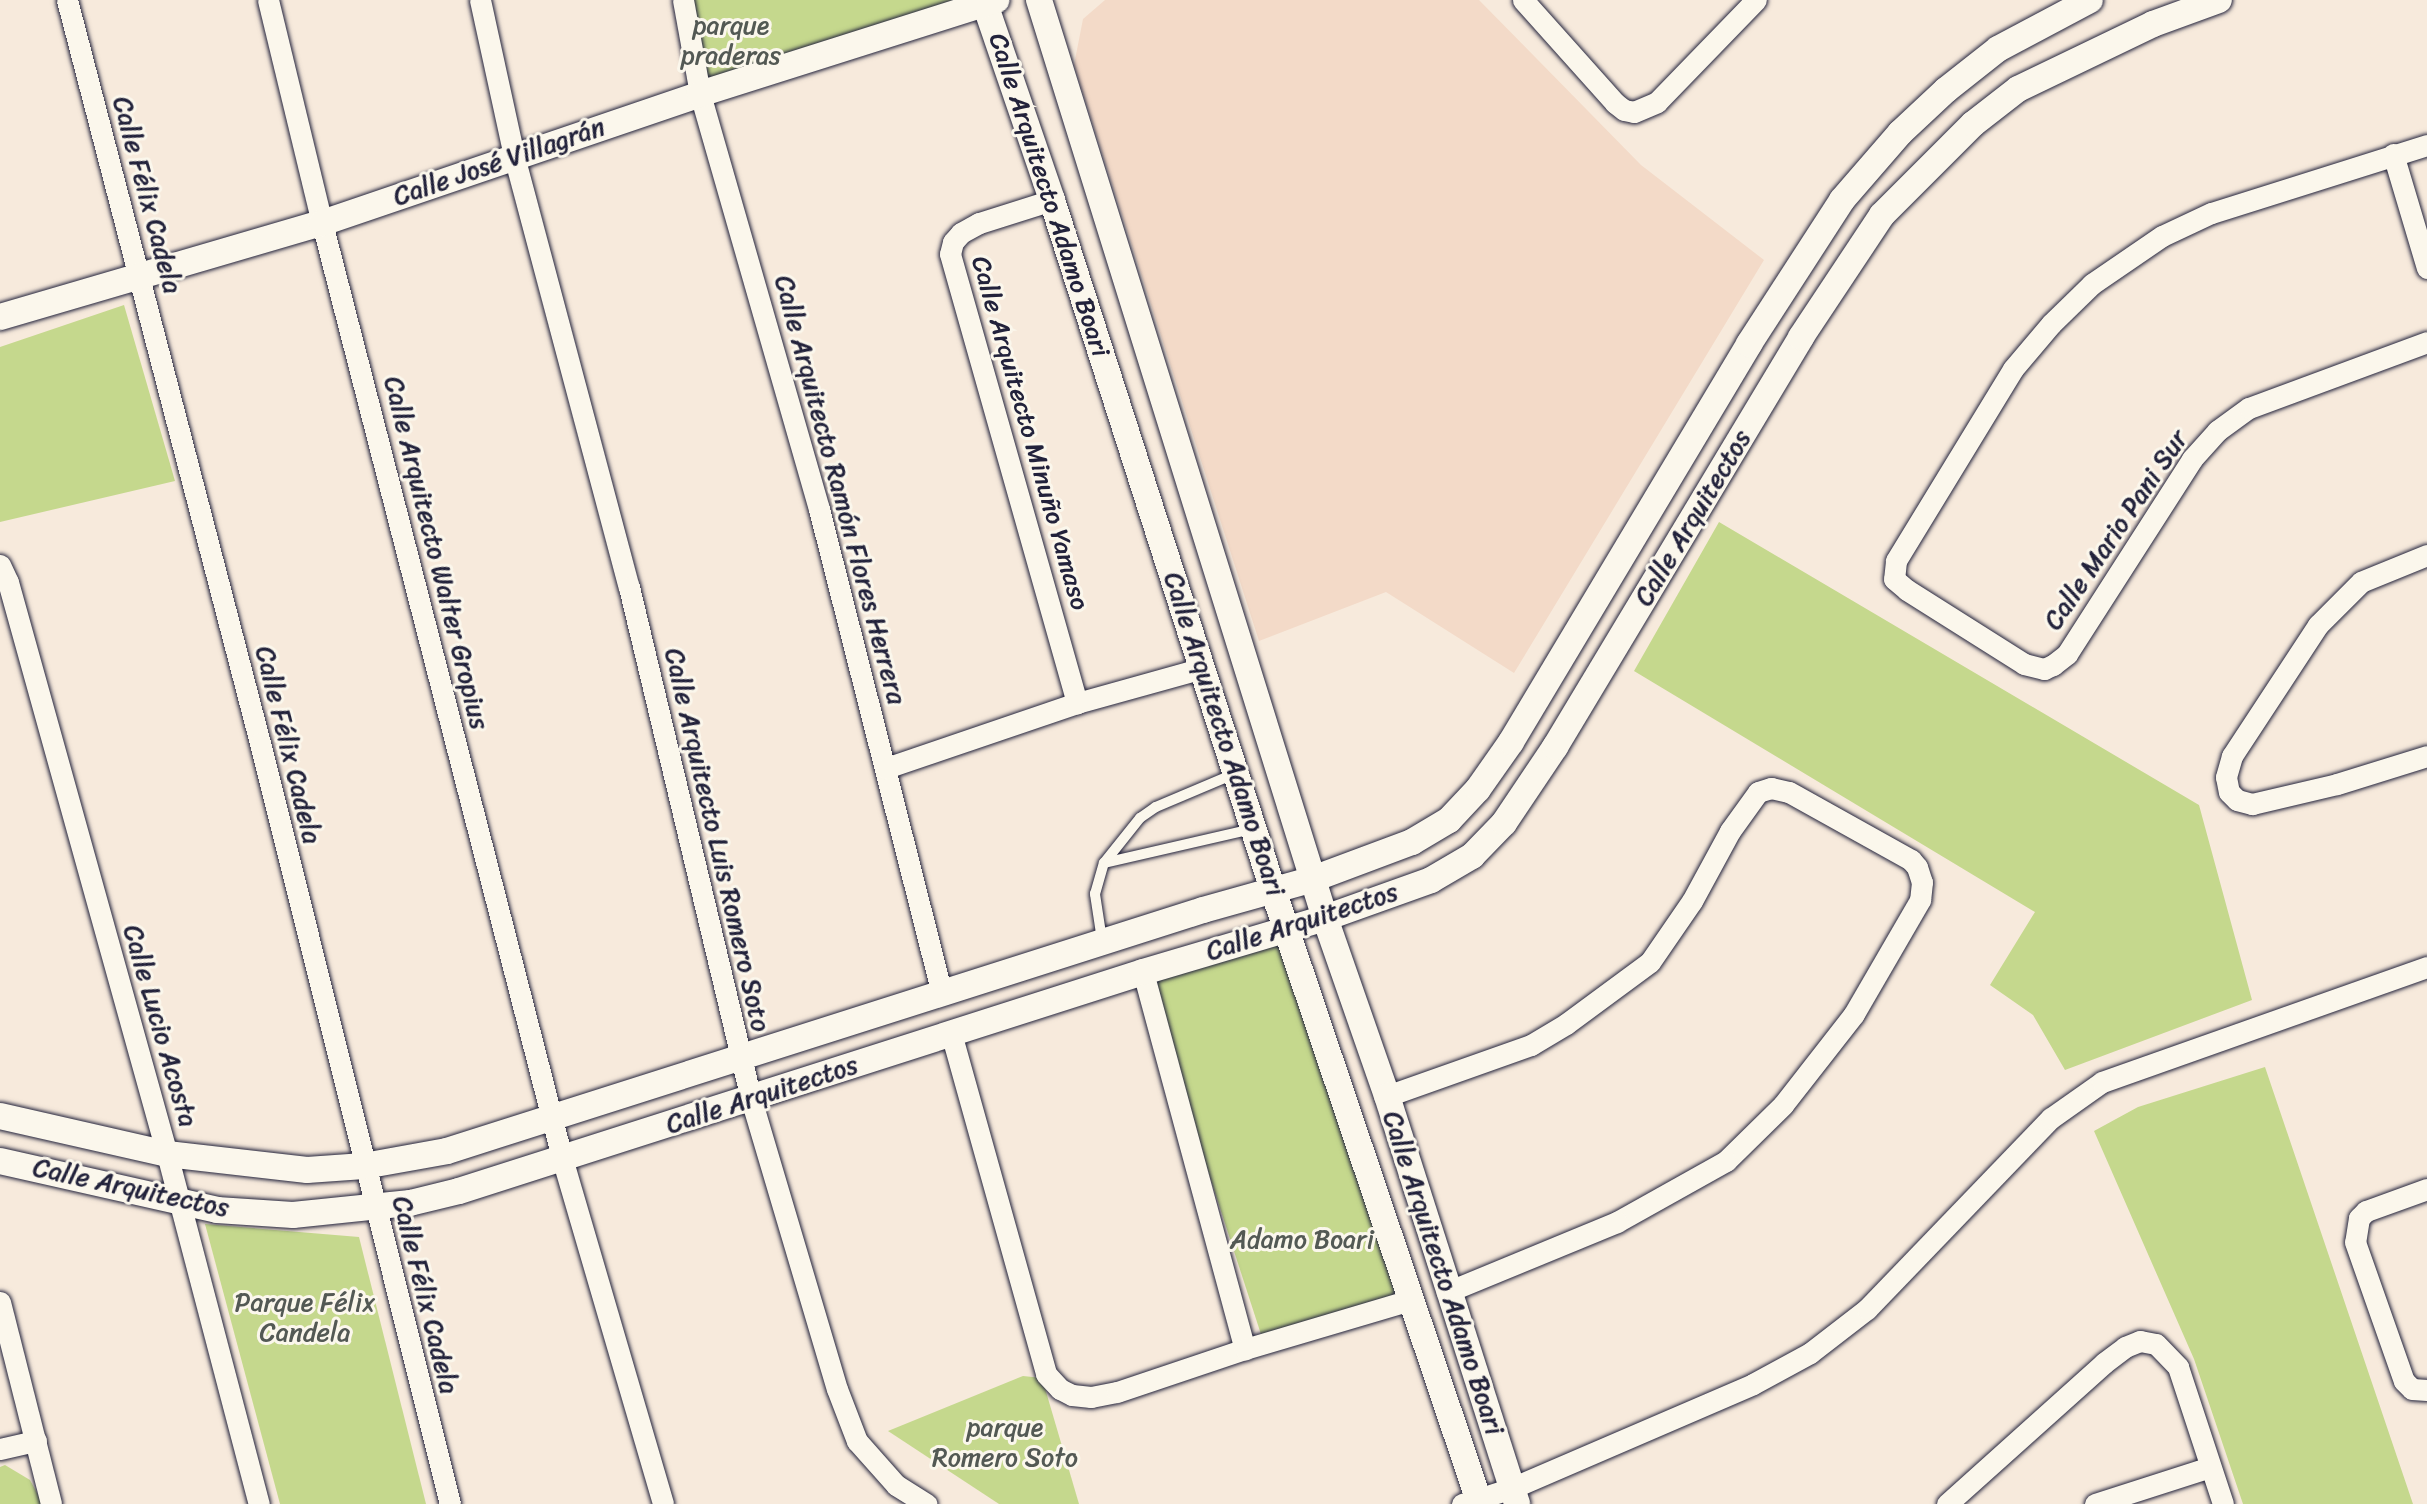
<!DOCTYPE html>
<html>
<head>
<meta charset="utf-8">
<style>
	body { margin:0 }
	#map { position:relative; width:2427px; height:1504px; overflow:hidden; background:#f7eadc; font-family:Sriracha,sans-serif }
	div>[style] { position:absolute }
	.built>* { inset:0; background:#f3dac8 }
	.green>* { inset:0; background:#c5d88d; transform-origin:0 0 }
	.roads { filter:drop-shadow(0 0 2px #22223b) drop-shadow(0 0 2px #22223b) }
	.service>* { height:10px; margin:-5px; padding:0 5px; transform-origin:5px; border-radius:5px; background:#fbf7ec }
	.minor>* { height:21px; margin:-10.5px; padding:0 10.5px; transform-origin:10.5px; border-radius:10.5px; background:#fbf7ec }
	.tertiary>* { height:26px; margin:-13px; padding:0 13px; transform-origin:13px; border-radius:13px; background:#fbf7ec }
	span { translate:-50% -50%; white-space:nowrap; text-align:center; line-height:1.15; -webkit-text-stroke:6px #fbf7ec; paint-order:stroke }
	.park-label { font-size:26px; color:#535954 }
	.street-label { font-size:26px; color:#22223b }
</style>
</head>
<body>
<div id="map">
	<div class="built">
		<div style="clip-path:polygon(1105px 0,1479px 0,1641px 165px,1764px 260px,1514px 673px,1386px 592px,1259px 641px,1074px 65px,1083px 19px)"></div>
	</div>
	<div class="green">
		<div style="clip-path:polygon(683px 0,983px 0,700px 94px)"></div>
		<div style="clip-path:polygon(124px 305px,175px 481px,0 522px,0 347px)"></div>
		<div style="clip-path:polygon(1719px 522px,2199px 805px,2252px 1000px,2065px 1070px,2033px 1015px,1990px 985px,2035px 912px,1634px 671px)"></div>
		<div style="left:1286px;top:929px;width:391px;height:149px;rotate:72deg"></div>
		<div style="clip-path:polygon(2265px 1067px,2413px 1504px,2243px 1504px,2194px 1359px,2094px 1131px,2138px 1107px)"></div>
		<div style="clip-path:polygon(205px 1224px,359px 1237px,426px 1504px,280px 1504px)"></div>
		<div style="clip-path:polygon(1023px 1376px,1042px 1378px,1079px 1504px,999px 1504px,888px 1431px)"></div>
		<div style="clip-path:polygon(5px 1465px,30px 1480px,43px 1504px,0 1504px,0 1467px)"></div>
	</div>
	<div class="roads">
		<div class="service">
			<div style="left:1104px;top:863px;width:153px;rotate:-12.9deg"></div>
			<div style="left:1102px;top:940px;width:47px;rotate:-98.7deg"></div>
			<div style="left:1095px;top:894px;width:32px;rotate:-74deg"></div>
			<div style="left:1104px;top:863px;width:58px;rotate:-51.3deg"></div>
			<div style="left:1140px;top:818px;width:19px;rotate:-35deg"></div>
			<div style="left:1156px;top:807px;width:87px;rotate:-23deg"></div>
		</div>
		<div class="minor">
			<div style="left:67px;top:0;width:768px;rotate:75.44deg"></div>
			<div style="left:260px;top:743px;width:784px;rotate:75.98deg"></div>
			<div style="left:268px;top:0;width:229px;rotate:76.4deg"></div>
			<div style="left:322px;top:223px;width:965px;rotate:75.6deg"></div>
			<div style="left:562px;top:1158px;width:360px;rotate:73.7deg"></div>
			<div style="left:480px;top:0;width:160px;rotate:77.7deg"></div>
			<div style="left:514px;top:156px;width:446px;rotate:75.1deg"></div>
			<div style="left:629px;top:587px;width:526px;rotate:76.6deg"></div>
			<div style="left:751px;top:1099px;width:302px;rotate:73.5deg"></div>
			<div style="left:837px;top:1389px;width:56px;rotate:69deg"></div>
			<div style="left:857px;top:1441px;width:59px;rotate:48.4deg"></div>
			<div style="left:896px;top:1485px;width:36px;rotate:32deg"></div>
			<div style="left:683px;top:0;width:96px;rotate:79.7deg"></div>
			<div style="left:700px;top:94px;width:432px;rotate:74deg"></div>
			<div style="left:819px;top:509px;width:500px;rotate:75.77deg"></div>
			<div style="left:1523px;top:0;width:138px;rotate:48.2deg"></div>
			<div style="left:1615px;top:103px;width:11px;rotate:38deg"></div>
			<div style="left:1624px;top:110px;width:10px;rotate:11deg"></div>
			<div style="left:1634px;top:112px;width:25px;rotate:-23deg"></div>
			<div style="left:1657px;top:102px;width:142px;rotate:-45.9deg"></div>
			<div style="left:2427px;top:145px;width:226px;rotate:162.5deg"></div>
			<div style="left:2211px;top:213px;width:54px;rotate:154.9deg"></div>
			<div style="left:2162px;top:236px;width:85px;rotate:145.6deg"></div>
			<div style="left:2092px;top:284px;width:57px;rotate:135.7deg"></div>
			<div style="left:2051px;top:324px;width:59px;rotate:130.2deg"></div>
			<div style="left:2013px;top:369px;width:225px;rotate:121.4deg"></div>
			<div style="left:1896px;top:561px;width:18px;rotate:96deg"></div>
			<div style="left:1894px;top:579px;width:17px;rotate:40deg"></div>
			<div style="left:1907px;top:590px;width:138px;rotate:32.3deg"></div>
			<div style="left:2024px;top:664px;width:21px;rotate:14deg"></div>
			<div style="left:2044px;top:669px;width:10px;rotate:-24deg"></div>
			<div style="left:2053px;top:665px;width:18px;rotate:-38deg"></div>
			<div style="left:2067px;top:654px;width:232px;rotate:-57.3deg"></div>
			<div style="left:2192px;top:459px;width:38px;rotate:-48deg"></div>
			<div style="left:2217px;top:431px;width:39px;rotate:-36deg"></div>
			<div style="left:2249px;top:408px;width:190px;rotate:-20.3deg"></div>
			<div style="left:2393px;top:154px;width:119px;rotate:73.4deg"></div>
			<div style="left:1052px;top:200px;width:77px;rotate:162.5deg"></div>
			<div style="left:979px;top:223px;width:21px;rotate:151deg"></div>
			<div style="left:961px;top:233px;width:12px;rotate:132deg"></div>
			<div style="left:953px;top:242px;width:12px;rotate:104deg"></div>
			<div style="left:950px;top:254px;width:467px;rotate:74.2deg"></div>
			<div style="left:2427px;top:555px;width:71px;rotate:157.8deg"></div>
			<div style="left:2361px;top:582px;width:61px;rotate:135deg"></div>
			<div style="left:2318px;top:625px;width:157px;rotate:123.3deg"></div>
			<div style="left:2232px;top:756px;width:22px;rotate:106deg"></div>
			<div style="left:2226px;top:777px;width:15px;rotate:79deg"></div>
			<div style="left:2229px;top:792px;width:11px;rotate:45deg"></div>
			<div style="left:2237px;top:800px;width:16px;rotate:15deg"></div>
			<div style="left:2252px;top:804px;width:87px;rotate:-13.2deg"></div>
			<div style="left:2337px;top:784px;width:94px;rotate:-17.3deg"></div>
			<div style="left:0;top:565px;width:19px;rotate:65deg"></div>
			<div style="left:8px;top:582px;width:594px;rotate:74.47deg"></div>
			<div style="left:167px;top:1154px;width:362px;rotate:75.3deg"></div>
			<div style="left:886px;top:768px;width:202px;rotate:-18.8deg"></div>
			<div style="left:1077px;top:703px;width:131px;rotate:-15.5deg"></div>
			<div style="left:1143px;top:972px;width:391px;rotate:74.9deg"></div>
			<div style="left:951px;top:1033px;width:354px;rotate:74.4deg"></div>
			<div style="left:1046px;top:1374px;width:21px;rotate:47deg"></div>
			<div style="left:1060px;top:1389px;width:13px;rotate:27deg"></div>
			<div style="left:1072px;top:1395px;width:19px;rotate:6deg"></div>
			<div style="left:1091px;top:1397px;width:26px;rotate:-11deg"></div>
			<div style="left:1117px;top:1392px;width:135px;rotate:-18.6deg"></div>
			<div style="left:1245px;top:1349px;width:172px;rotate:-16.5deg"></div>
			<div style="left:1387px;top:1096px;width:153px;rotate:-19.5deg"></div>
			<div style="left:1531px;top:1045px;width:41px;rotate:-31deg"></div>
			<div style="left:1566px;top:1024px;width:104px;rotate:-36.4deg"></div>
			<div style="left:1650px;top:962px;width:74px;rotate:-55.5deg"></div>
			<div style="left:1692px;top:901px;width:80px;rotate:-61.5deg"></div>
			<div style="left:1730px;top:831px;width:48px;rotate:-54.3deg"></div>
			<div style="left:1758px;top:792px;width:14px;rotate:-17deg"></div>
			<div style="left:1771px;top:788px;width:18px;rotate:13deg"></div>
			<div style="left:1789px;top:792px;width:140px;rotate:29.1deg"></div>
			<div style="left:1911px;top:860px;width:9px;rotate:49deg"></div>
			<div style="left:1917px;top:867px;width:16px;rotate:72deg"></div>
			<div style="left:1922px;top:882px;width:18px;rotate:96deg"></div>
			<div style="left:1920px;top:900px;width:132px;rotate:120.1deg"></div>
			<div style="left:1854px;top:1014px;width:115px;rotate:128deg"></div>
			<div style="left:1783px;top:1105px;width:80px;rotate:135.5deg"></div>
			<div style="left:1726px;top:1161px;width:125px;rotate:150.8deg"></div>
			<div style="left:1617px;top:1222px;width:184px;rotate:157.6deg"></div>
			<div style="left:2427px;top:1189px;width:65px;rotate:160.2deg"></div>
			<div style="left:2366px;top:1211px;width:10px;rotate:135deg"></div>
			<div style="left:2359px;top:1218px;width:24px;rotate:99deg"></div>
			<div style="left:2355px;top:1242px;width:147px;rotate:70.6deg"></div>
			<div style="left:2404px;top:1381px;width:11px;rotate:45deg"></div>
			<div style="left:2412px;top:1389px;width:15px;rotate:4deg"></div>
			<div style="left:0;top:1302px;width:208px;rotate:75.8deg"></div>
			<div style="left:0;top:1449px;width:37px;rotate:-13deg"></div>
			<div style="left:1462px;top:1504px;width:52px;rotate:-17.7deg"></div>
			<div style="left:1512px;top:1488px;width:262px;rotate:-23.3deg"></div>
			<div style="left:1753px;top:1384px;width:65px;rotate:-28.5deg"></div>
			<div style="left:1810px;top:1353px;width:72px;rotate:-37.7deg"></div>
			<div style="left:1867px;top:1309px;width:265px;rotate:-46.1deg"></div>
			<div style="left:2051px;top:1118px;width:62px;rotate:-35.2deg"></div>
			<div style="left:2102px;top:1082px;width:345px;rotate:-19.5deg"></div>
			<div style="left:1947px;top:1504px;width:211px;rotate:-41.9deg"></div>
			<div style="left:2104px;top:1363px;width:26px;rotate:-37deg"></div>
			<div style="left:2125px;top:1347px;width:16px;rotate:-22deg"></div>
			<div style="left:2140px;top:1341px;width:16px;rotate:11deg"></div>
			<div style="left:2156px;top:1344px;width:32px;rotate:46deg"></div>
			<div style="left:2178px;top:1367px;width:144px;rotate:71.8deg"></div>
			<div style="left:2095px;top:1504px;width:121px;rotate:-17.8deg"></div>
		</div>
		<div class="tertiary">
			<div style="left:1039px;top:0;width:962px;rotate:72.7deg"></div>
			<div style="left:1325px;top:918px;width:188px;rotate:70.8deg"></div>
			<div style="left:1387px;top:1096px;width:428px;rotate:72.3deg"></div>
			<div style="left:985px;top:4px;width:207px;rotate:71.1deg"></div>
			<div style="left:1052px;top:200px;width:725px;rotate:72.24deg"></div>
			<div style="left:1273px;top:890px;width:648px;rotate:71.37deg"></div>
			<div style="left:0;top:317px;width:335px;rotate:-16.3deg"></div>
			<div style="left:322px;top:223px;width:399px;rotate:-18.8deg"></div>
			<div style="left:700px;top:94px;width:311px;rotate:-17.6deg"></div>
			<div style="left:0;top:1116px;width:171px;rotate:12.8deg"></div>
			<div style="left:167px;top:1154px;width:141px;rotate:6.5deg"></div>
			<div style="left:307px;top:1170px;width:57px;rotate:-4deg"></div>
			<div style="left:364px;top:1166px;width:84px;rotate:-10.2deg"></div>
			<div style="left:447px;top:1151px;width:793px;rotate:-17.68deg"></div>
			<div style="left:1203px;top:910px;width:114px;rotate:-15.7deg"></div>
			<div style="left:1313px;top:879px;width:106px;rotate:-20.5deg"></div>
			<div style="left:1412px;top:842px;width:43px;rotate:-30.7deg"></div>
			<div style="left:1449px;top:820px;width:42px;rotate:-46.9deg"></div>
			<div style="left:1478px;top:789px;width:57px;rotate:-54.9deg"></div>
			<div style="left:1511px;top:742px;width:464px;rotate:-59.1deg"></div>
			<div style="left:1749px;top:344px;width:171px;rotate:-57.1deg"></div>
			<div style="left:1842px;top:200px;width:89px;rotate:-49.1deg"></div>
			<div style="left:1900px;top:133px;width:63px;rotate:-43.1deg"></div>
			<div style="left:1946px;top:90px;width:66px;rotate:-38.3deg"></div>
			<div style="left:1998px;top:49px;width:104px;rotate:-28deg"></div>
			<div style="left:0;top:1161px;width:222px;rotate:12.7deg"></div>
			<div style="left:217px;top:1210px;width:76px;rotate:3.8deg"></div>
			<div style="left:293px;top:1215px;width:118px;rotate:-5.9deg"></div>
			<div style="left:410px;top:1203px;width:50px;rotate:-13.8deg"></div>
			<div style="left:459px;top:1191px;width:718px;rotate:-17.75deg"></div>
			<div style="left:1143px;top:972px;width:190px;rotate:-16.5deg"></div>
			<div style="left:1325px;top:918px;width:113px;rotate:-19.7deg"></div>
			<div style="left:1431px;top:880px;width:48px;rotate:-30.3deg"></div>
			<div style="left:1472px;top:856px;width:46px;rotate:-45.9deg"></div>
			<div style="left:1504px;top:823px;width:92px;rotate:-56.1deg"></div>
			<div style="left:1555px;top:747px;width:478px;rotate:-59deg"></div>
			<div style="left:1801px;top:337px;width:146px;rotate:-56.4deg"></div>
			<div style="left:1882px;top:215px;width:129px;rotate:-45deg"></div>
			<div style="left:1973px;top:124px;width:57px;rotate:-37.9deg"></div>
			<div style="left:2018px;top:89px;width:150px;rotate:-25.7deg"></div>
			<div style="left:2153px;top:24px;width:70px;rotate:-20deg"></div>
		</div>
	</div>
	<div class="park-label">
		<span style="left:731px;top:41px">parque<br>praderas</span>
		<span style="left:1302px;top:1240px">Adamo Boari</span>
		<span style="left:305px;top:1318px">Parque Félix<br>Candela</span>
		<span style="left:1005px;top:1443px">parque<br>Romero Soto</span>
	</div>
	<div class="street-label">
		<span style="left:499px;top:162px;rotate:-19deg">Calle José Villagrán</span>
		<span style="left:147px;top:195px;rotate:75deg">Calle Félix Cadela</span>
		<span style="left:1049px;top:195px;rotate:72deg">Calle Arquitecto Adamo Boari</span>
		<span style="left:1030px;top:433px;rotate:74deg">Calle Arquitecto Minuño Yamaso</span>
		<span style="left:840px;top:490px;rotate:75deg">Calle Arquitecto Ramón Flores Herrera</span>
		<span style="left:1693px;top:518px;rotate:-59deg">Calle Arquitectos</span>
		<span style="left:2116px;top:530px;rotate:-56deg">Calle Mario Pani Sur</span>
		<span style="left:436px;top:553px;rotate:76deg">Calle Arquitecto Walter Gropius</span>
		<span style="left:1224px;top:734px;rotate:72deg">Calle Arquitecto Adamo Boari</span>
		<span style="left:288px;top:745px;rotate:76deg">Calle Félix Cadela</span>
		<span style="left:717px;top:840px;rotate:77deg">Calle Arquitecto Luis Romero Soto</span>
		<span style="left:1302px;top:922px;rotate:-18deg">Calle Arquitectos</span>
		<span style="left:160px;top:1026px;rotate:74deg">Calle Lucio Acosta</span>
		<span style="left:762px;top:1095px;rotate:-18deg">Calle Arquitectos</span>
		<span style="left:131px;top:1188px;rotate:12deg">Calle Arquitectos</span>
		<span style="left:1443px;top:1273px;rotate:72deg">Calle Arquitecto Adamo Boari</span>
		<span style="left:425px;top:1295px;rotate:76deg">Calle Félix Cadela</span>
	</div>
</div>
</body>
</html>
